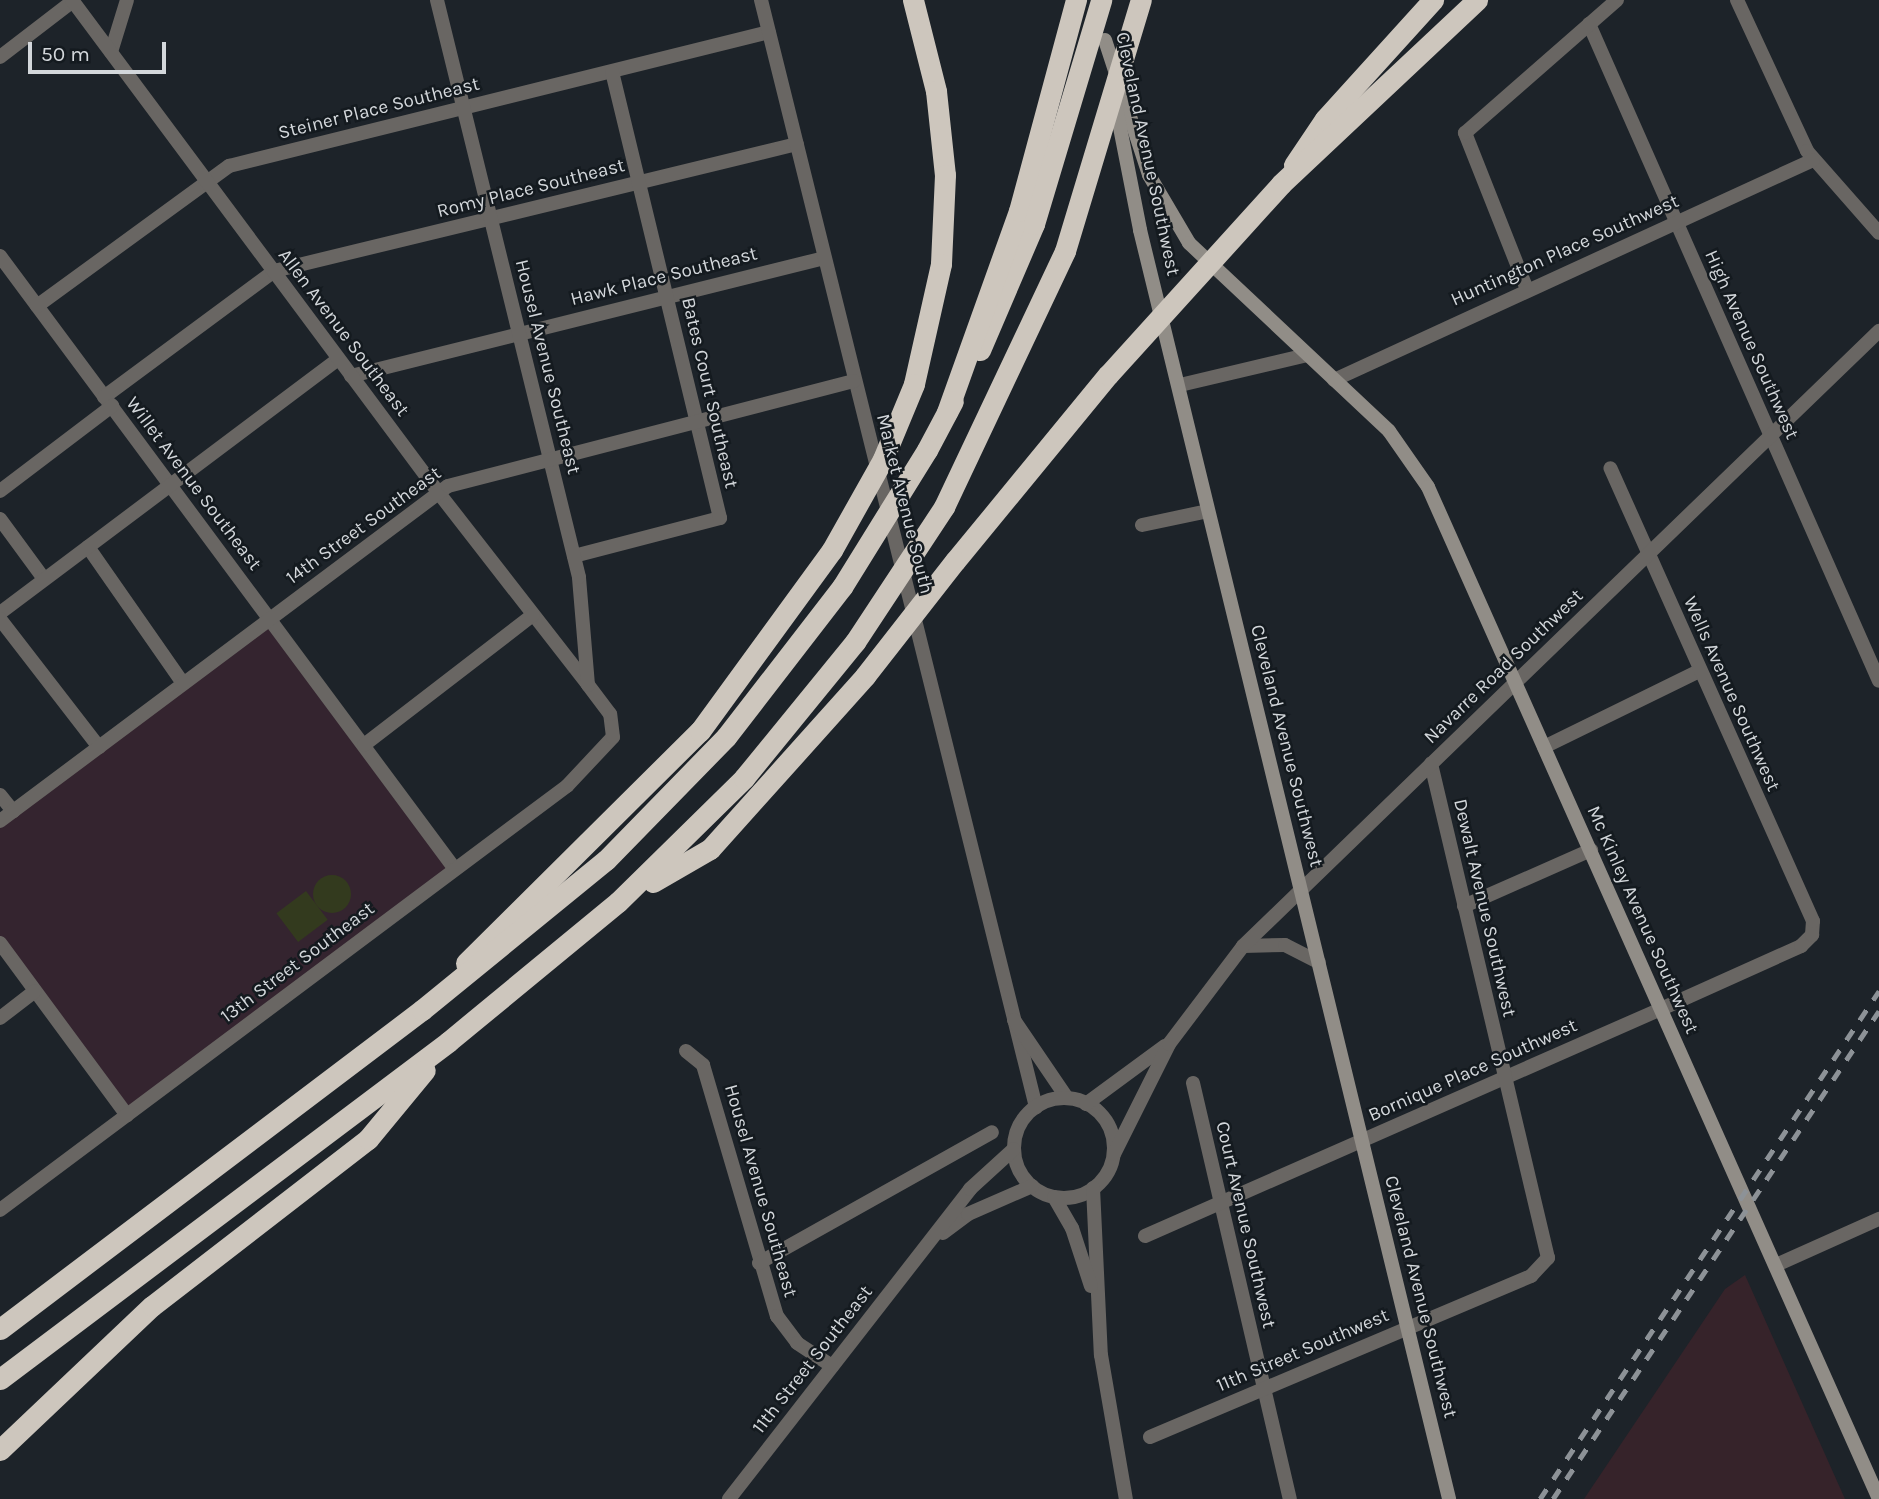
<!DOCTYPE html>
<html>
<head>
<meta charset="utf-8">
<style>
	body { margin:0 }
	#map { position:relative; width:1879px; height:1499px; overflow:hidden; background:#1d2329; font-family:Karla,sans-serif }
	div>[style] { position:absolute }
	.commercial>* { inset:0; background:#36232a }
	.education>* { inset:0; background:#34242f }
	.green>* { inset:0; background:#333a1e; transform-origin:0 0 }
	.round { border-radius:50% }
	.minor>* { height:14px; margin:-7px; padding:0 7px; transform-origin:7px; border-radius:7px; background:#696663 }
	.tertiary>* { height:14px; margin:-7px; padding:0 7px; transform-origin:7px; border-radius:7px; background:#696663 }
	.tertiary>.ring { margin:-7px; padding:0; box-sizing:content-box; background:none; border:14px solid #696663; border-radius:50% }
	.secondary>* { height:14px; margin:-7px; padding:0 7px; transform-origin:7px; border-radius:7px; background:#918d87 }
	.motorway>* { height:21px; margin:-10.5px; padding:0 10.5px; transform-origin:10.5px; border-radius:10.5px; background:#cdc6bd }
	.rail>* { height:5px; margin-top:-2.5px; transform-origin:0; background:repeating-linear-gradient(90deg,#8d9297 0 12px,transparent 0 24px) }
	.motorway-bridge>* { height:21px; margin:-10.5px; padding:0 10.5px; transform-origin:10.5px; border-radius:10.5px; background:#cdc6bd }
	span { translate:-50% -50%; white-space:nowrap; text-align:center; line-height:1.15; -webkit-text-stroke:5px #141a1f; paint-order:stroke }
	.street-label { font-size:19px; color:#d3d7db }
	.scale { position:absolute; left:28px; top:42px; width:138px; height:32px; box-sizing:border-box; border:4px solid #d3d7db; border-top:0; padding-left:9px; font-size:21px; line-height:24px; white-space:nowrap; color:#d3d7db; -webkit-text-stroke:5px #141a1f; paint-order:stroke }
</style>
</head>
<body>
<div id="map">
	<div class="commercial">
		<div style="clip-path:polygon(1745px 1275px,1845px 1499px,1584px 1499px,1725px 1289px)"></div>
	</div>
	<div class="education">
		<div style="clip-path:polygon(269px 619px,455px 869px,127px 1115px,0 943px,0 821px)"></div>
	</div>
	<div class="green">
		<div class="round" style="left:313px;top:875px;width:38px;height:38px"></div>
		<div style="left:306px;top:891px;width:36px;height:37px;rotate:53deg"></div>
	</div>
	<div class="minor">
		<div style="left:1737px;top:0;width:166px;rotate:65.1deg"></div>
		<div style="left:1807px;top:151px;width:109px;rotate:48.7deg"></div>
		<div style="left:1589px;top:24px;width:718px;rotate:66.18deg"></div>
		<div style="left:111px;top:52px;width:54px;rotate:-72.9deg"></div>
		<div style="left:0;top:57px;width:92px;rotate:-37.5deg"></div>
		<div style="left:0;top:256px;width:763px;rotate:53.42deg"></div>
		<div style="left:1526px;top:287px;width:166px;rotate:-111.6deg"></div>
		<div style="left:1465px;top:133px;width:202px;rotate:-41.2deg"></div>
		<div style="left:37px;top:306px;width:238px;rotate:-36.1deg"></div>
		<div style="left:229px;top:166px;width:556px;rotate:-13.94deg"></div>
		<div style="left:351px;top:376px;width:487px;rotate:-14deg"></div>
		<div style="left:1334px;top:380px;width:527px;rotate:-24.67deg"></div>
		<div style="left:1180px;top:385px;width:130px;rotate:-13.3deg"></div>
		<div style="left:104px;top:397px;width:212px;rotate:-36.5deg"></div>
		<div style="left:274px;top:271px;width:538px;rotate:-13.65deg"></div>
		<div style="left:0;top:491px;width:141px;rotate:-37.2deg"></div>
		<div style="left:438px;top:492px;width:244px;rotate:52.1deg"></div>
		<div style="left:0;top:519px;width:74px;rotate:53.7deg"></div>
		<div style="left:1142px;top:525px;width:67px;rotate:-12deg"></div>
		<div style="left:88px;top:547px;width:166px;rotate:55.1deg"></div>
		<div style="left:574px;top:556px;width:151px;rotate:-14.6deg"></div>
		<div style="left:720px;top:518px;width:459px;rotate:-103.6deg"></div>
		<div style="left:0;top:613px;width:423px;rotate:-36.9deg"></div>
		<div style="left:0;top:619px;width:162px;rotate:52.3deg"></div>
		<div style="left:364px;top:745px;width:213px;rotate:-37.6deg"></div>
		<div style="left:1544px;top:747px;width:173px;rotate:-26.1deg"></div>
		<div style="left:0;top:795px;width:21px;rotate:51deg"></div>
		<div style="left:1464px;top:906px;width:139px;rotate:-23.8deg"></div>
		<div style="left:0;top:943px;width:214px;rotate:53.6deg"></div>
		<div style="left:0;top:1018px;width:44px;rotate:-37.6deg"></div>
		<div style="left:686px;top:1051px;width:22px;rotate:39deg"></div>
		<div style="left:703px;top:1065px;width:262px;rotate:73.6deg"></div>
		<div style="left:777px;top:1316px;width:34px;rotate:53deg"></div>
		<div style="left:797px;top:1343px;width:42px;rotate:33.3deg"></div>
		<div style="left:1193px;top:1083px;width:427px;rotate:76.9deg"></div>
		<div style="left:0;top:1210px;width:708px;rotate:-36.79deg"></div>
		<div style="left:567px;top:786px;width:67px;rotate:-46.8deg"></div>
		<div style="left:613px;top:737px;width:23px;rotate:-97deg"></div>
		<div style="left:610px;top:714px;width:36px;rotate:-127deg"></div>
		<div style="left:588px;top:685px;width:108px;rotate:-94.8deg"></div>
		<div style="left:579px;top:577px;width:594px;rotate:-103.83deg"></div>
		<div style="left:1145px;top:1236px;width:564px;rotate:-23.75deg"></div>
		<div style="left:1661px;top:1009px;width:154px;rotate:-24.2deg"></div>
		<div style="left:1801px;top:946px;width:16px;rotate:-45deg"></div>
		<div style="left:1812px;top:935px;width:14px;rotate:-86deg"></div>
		<div style="left:1813px;top:921px;width:496px;rotate:-114.1deg"></div>
		<div style="left:759px;top:1263px;width:267px;rotate:-29.3deg"></div>
		<div style="left:1776px;top:1265px;width:113px;rotate:-24.1deg"></div>
		<div style="left:1150px;top:1437px;width:414px;rotate:-22.9deg"></div>
		<div style="left:1531px;top:1276px;width:25px;rotate:-47deg"></div>
		<div style="left:1548px;top:1258px;width:508px;rotate:-103.32deg"></div>
	</div>
	<div class="tertiary">
		<div style="left:72px;top:0;width:613px;rotate:53.35deg"></div>
		<div style="left:761px;top:0;width:1141px;rotate:76.05deg"></div>
		<div style="left:0;top:821px;width:559px;rotate:-36.79deg"></div>
		<div style="left:448px;top:486px;width:419px;rotate:-14.5deg"></div>
		<div style="left:1243px;top:946px;width:42px;rotate:-1.4deg"></div>
		<div style="left:1285px;top:945px;width:38px;rotate:27deg"></div>
		<div style="left:1014px;top:1020px;width:94px;rotate:55.8deg"></div>
		<div class="ring" style="left:1014px;top:1098px;width:86px;height:86px"></div>
		<div style="left:1086px;top:1104px;width:98px;rotate:-36.3deg"></div>
		<div style="left:1114px;top:1154px;width:123px;rotate:-63.4deg"></div>
		<div style="left:1169px;top:1044px;width:123px;rotate:-52.9deg"></div>
		<div style="left:1243px;top:946px;width:885px;rotate:-44.04deg"></div>
		<div style="left:1093px;top:1188px;width:167px;rotate:87.3deg"></div>
		<div style="left:1101px;top:1355px;width:146px;rotate:80.2deg"></div>
		<div style="left:1054px;top:1197px;width:36px;rotate:60deg"></div>
		<div style="left:1072px;top:1228px;width:61px;rotate:71.9deg"></div>
		<div style="left:943px;top:1233px;width:31px;rotate:-37deg"></div>
		<div style="left:968px;top:1214px;width:70px;rotate:-23.6deg"></div>
		<div style="left:729px;top:1499px;width:393px;rotate:-52.1deg"></div>
		<div style="left:970px;top:1189px;width:59px;rotate:-42.3deg"></div>
	</div>
	<div class="secondary">
		<div style="left:1105px;top:40px;width:142px;rotate:71.9deg"></div>
		<div style="left:1149px;top:175px;width:79px;rotate:59.5deg"></div>
		<div style="left:1189px;top:243px;width:274px;rotate:43.2deg"></div>
		<div style="left:1389px;top:431px;width:68px;rotate:55.1deg"></div>
		<div style="left:1428px;top:487px;width:1108px;rotate:65.98deg"></div>
		<div style="left:1114px;top:97px;width:136px;rotate:78.9deg"></div>
		<div style="left:1140px;top:230px;width:1306px;rotate:76.31deg"></div>
	</div>
	<div class="motorway">
		<div style="left:913px;top:0;width:94px;rotate:75.8deg"></div>
		<div style="left:936px;top:91px;width:84px;rotate:83.9deg"></div>
		<div style="left:945px;top:175px;width:89px;rotate:92.6deg"></div>
		<div style="left:941px;top:264px;width:123px;rotate:102.7deg"></div>
		<div style="left:1294px;top:165px;width:55px;rotate:-56deg"></div>
		<div style="left:1325px;top:119px;width:161px;rotate:-47.8deg"></div>
		<div style="left:1281px;top:184px;width:269px;rotate:-43.2deg"></div>
		<div style="left:980px;top:350px;width:137px;rotate:-66.8deg"></div>
		<div style="left:947px;top:412px;width:214px;rotate:-70.3deg"></div>
		<div style="left:1019px;top:211px;width:219px;rotate:-74.9deg"></div>
		<div style="left:927px;top:450px;width:55px;rotate:-62deg"></div>
		<div style="left:944px;top:507px;width:283px;rotate:-64.7deg"></div>
		<div style="left:955px;top:561px;width:241px;rotate:-50.6deg"></div>
		<div style="left:653px;top:882px;width:66px;rotate:-30.1deg"></div>
		<div style="left:710px;top:849px;width:232px;rotate:-48.1deg"></div>
		<div style="left:466px;top:963px;width:330px;rotate:-44.8deg"></div>
		<div style="left:700px;top:731px;width:224px;rotate:-53.9deg"></div>
		<div style="left:0;top:1329px;width:529px;rotate:-37.09deg"></div>
		<div style="left:422px;top:1010px;width:237px;rotate:-39.2deg"></div>
		<div style="left:606px;top:860px;width:172px;rotate:-45.7deg"></div>
		<div style="left:726px;top:737px;width:190px;rotate:-52.3deg"></div>
		<div style="left:0;top:1379px;width:561px;rotate:-36.95deg"></div>
		<div style="left:448px;top:1042px;width:220px;rotate:-39.5deg"></div>
		<div style="left:618px;top:902px;width:177px;rotate:-44.5deg"></div>
		<div style="left:744px;top:778px;width:176px;rotate:-50.8deg"></div>
		<div style="left:0;top:1450px;width:209px;rotate:-43.5deg"></div>
		<div style="left:152px;top:1306px;width:273px;rotate:-37.7deg"></div>
		<div style="left:368px;top:1139px;width:89px;rotate:-50.4deg"></div>
	</div>
	<div class="rail">
		<div style="left:1540px;top:1499px;width:611px;rotate:-56.28deg"></div>
		<div style="left:1553px;top:1499px;width:587px;rotate:-56.26deg"></div>
	</div>
	<div class="motorway-bridge">
		<div style="left:1034px;top:224px;width:234px;rotate:-73.3deg"></div>
		<div style="left:1065px;top:251px;width:262px;rotate:-73.2deg"></div>
		<div style="left:1108px;top:375px;width:258px;rotate:-47.8deg"></div>
		<div style="left:832px;top:550px;width:104px;rotate:-60.7deg"></div>
		<div style="left:883px;top:459px;width:81px;rotate:-67.5deg"></div>
		<div style="left:842px;top:587px;width:161px;rotate:-58.2deg"></div>
		<div style="left:855px;top:642px;width:162px;rotate:-56.6deg"></div>
		<div style="left:865px;top:676px;width:146px;rotate:-52deg"></div>
	</div>
	<div class="street-label">
		<span style="left:379px;top:109px;rotate:-14deg">Steiner Place Southeast</span>
		<span style="left:1147px;top:154px;rotate:78deg">Cleveland Avenue Southwest</span>
		<span style="left:531px;top:189px;rotate:-14deg">Romy Place Southeast</span>
		<span style="left:1565px;top:251px;rotate:-24deg">Huntington Place Southwest</span>
		<span style="left:664px;top:277px;rotate:-14deg">Hawk Place Southeast</span>
		<span style="left:343px;top:333px;rotate:53deg">Allen Avenue Southeast</span>
		<span style="left:1751px;top:345px;rotate:66deg">High Avenue Southwest</span>
		<span style="left:547px;top:367px;rotate:76deg">Housel Avenue Southeast</span>
		<span style="left:709px;top:393px;rotate:77deg">Bates Court Southeast</span>
		<span style="left:193px;top:484px;rotate:53deg">Willet Avenue Southeast</span>
		<span style="left:904px;top:504px;rotate:76deg">Market Avenue South</span>
		<span style="left:364px;top:526px;rotate:-36deg">14th Street Southeast</span>
		<span style="left:1504px;top:667px;rotate:-44deg">Navarre Road Southwest</span>
		<span style="left:1731px;top:694px;rotate:66deg">Wells Avenue Southwest</span>
		<span style="left:1286px;top:746px;rotate:76deg">Cleveland Avenue Southwest</span>
		<span style="left:1484px;top:908px;rotate:77deg">Dewalt Avenue Southwest</span>
		<span style="left:1642px;top:920px;rotate:66deg">Mc Kinley Avenue Southwest</span>
		<span style="left:298px;top:963px;rotate:-37deg">13th Street Southeast</span>
		<span style="left:1473px;top:1071px;rotate:-24deg">Bornique Place Southwest</span>
		<span style="left:760px;top:1191px;rotate:74deg">Housel Avenue Southeast</span>
		<span style="left:1245px;top:1225px;rotate:77deg">Court Avenue Southwest</span>
		<span style="left:1420px;top:1297px;rotate:76deg">Cleveland Avenue Southwest</span>
		<span style="left:1303px;top:1351px;rotate:-23deg">11th Street Southwest</span>
		<span style="left:813px;top:1360px;rotate:-52deg">11th Street Southeast</span>
	</div>
	<div class="scale">50 m</div>
</div>
</body>
</html>
